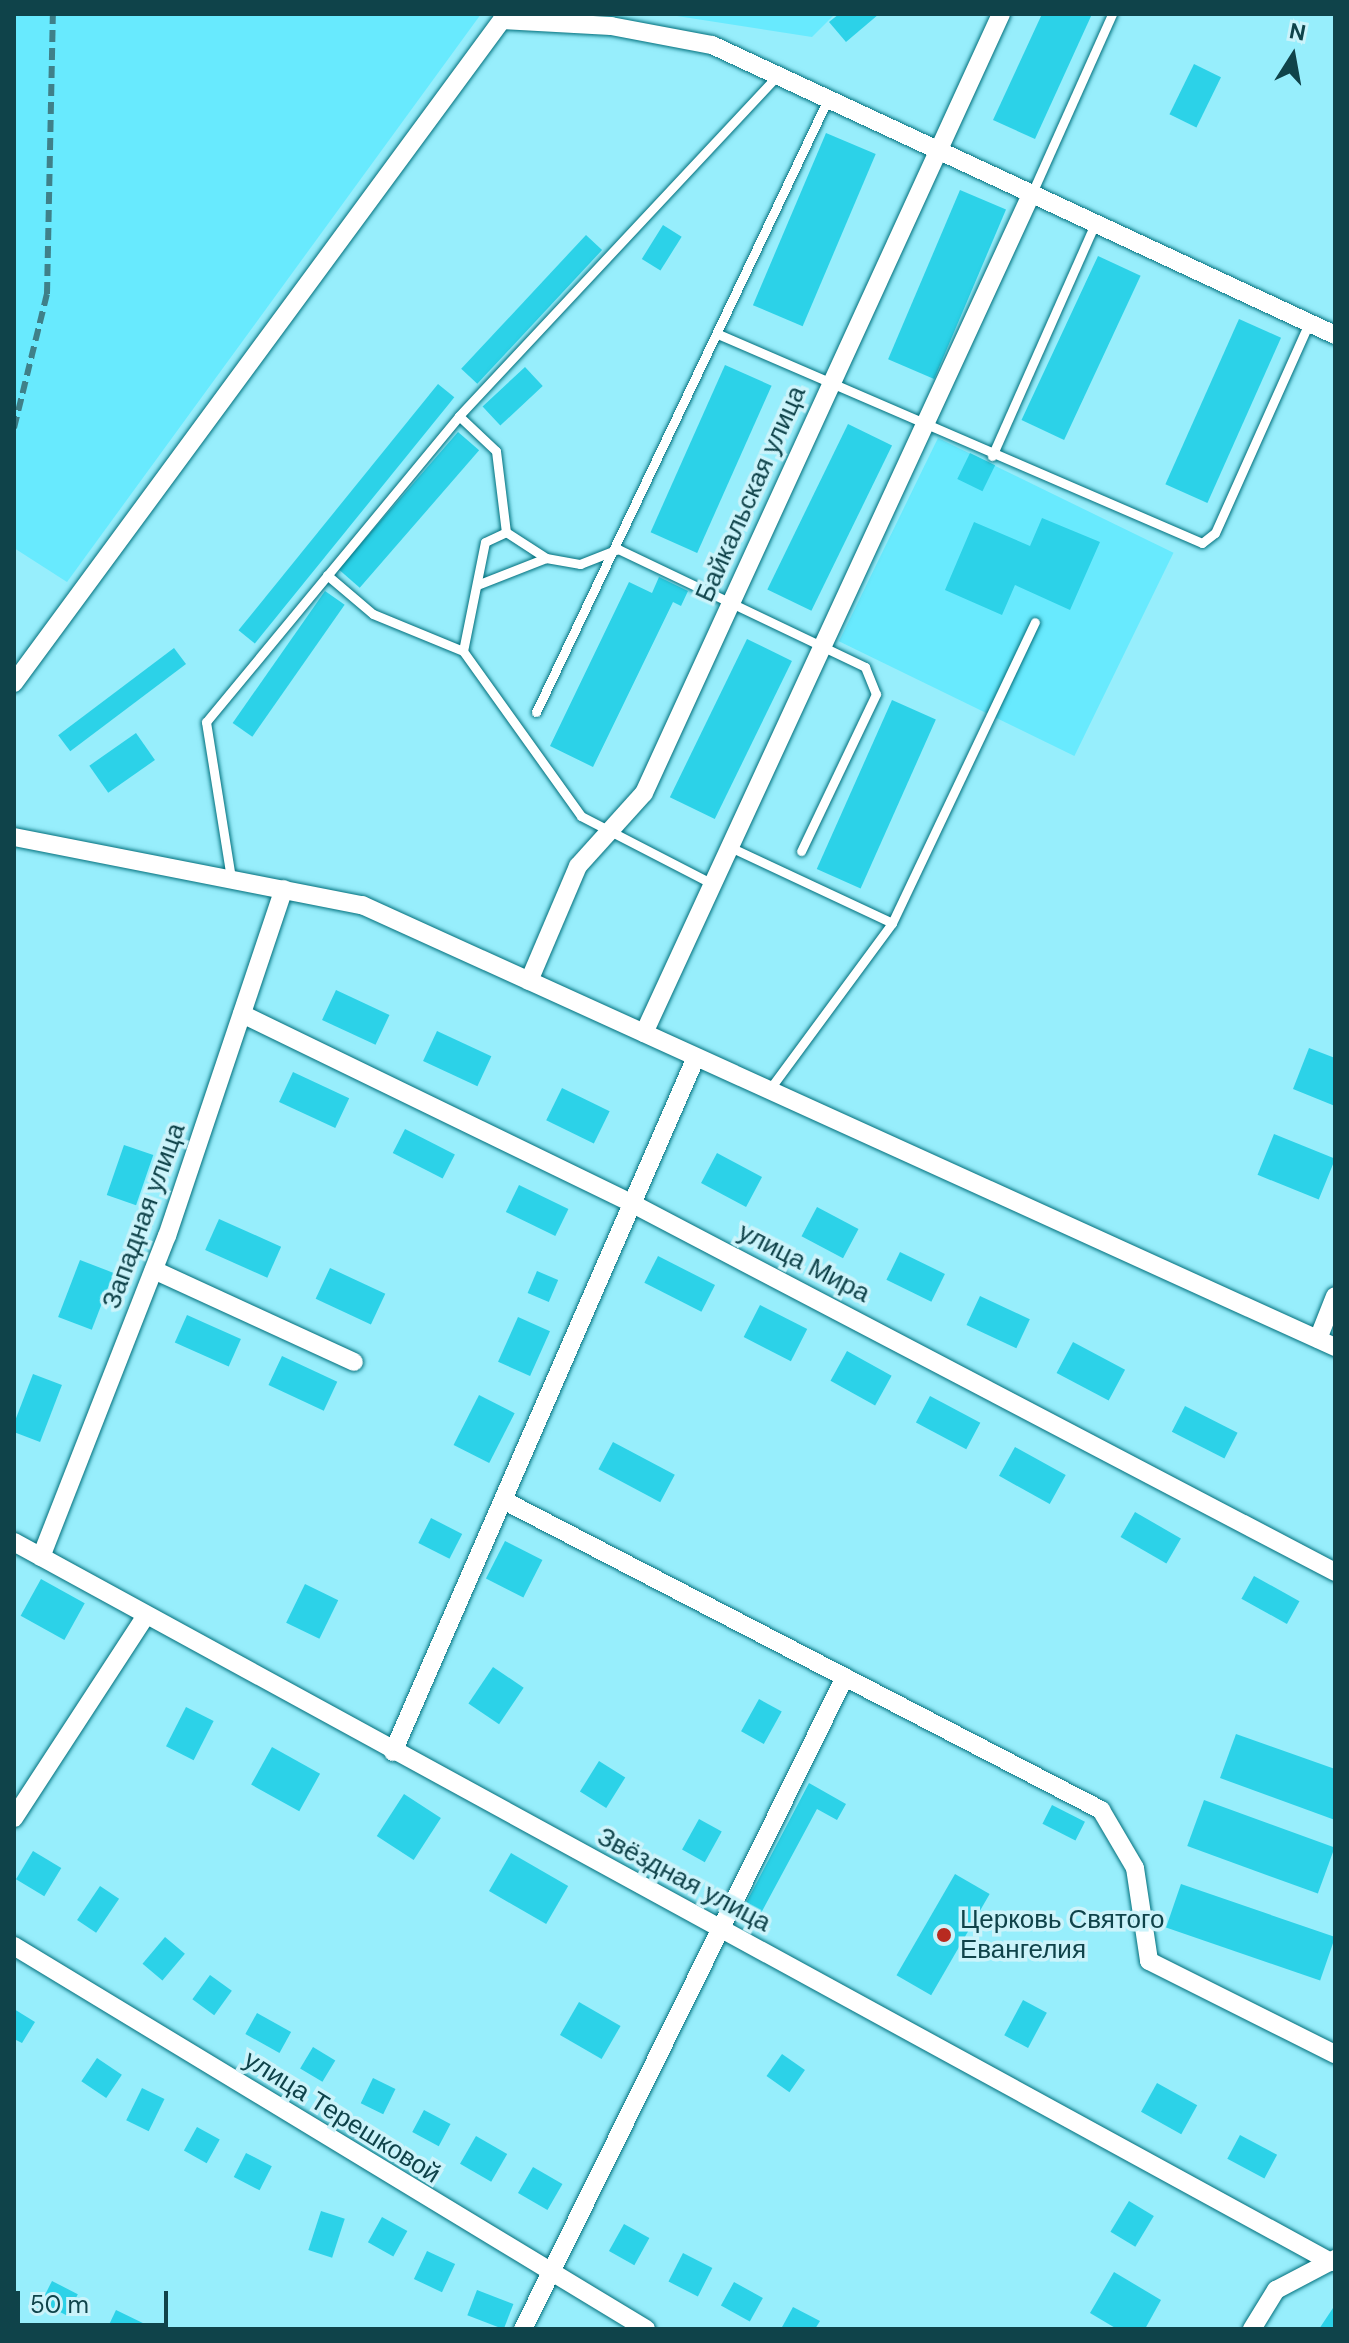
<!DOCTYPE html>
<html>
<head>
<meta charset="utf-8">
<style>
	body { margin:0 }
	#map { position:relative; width:1349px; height:2343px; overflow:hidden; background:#97eefc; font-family:"DM Sans",sans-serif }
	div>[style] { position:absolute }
	.built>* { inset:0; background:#68eafe; transform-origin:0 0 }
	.building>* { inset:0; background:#2cd2e8; transform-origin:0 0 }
	.roads { filter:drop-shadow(0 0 2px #006f7c) drop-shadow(0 0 2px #006f7c) }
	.lane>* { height:9px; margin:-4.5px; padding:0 4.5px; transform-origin:4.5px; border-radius:4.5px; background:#fff }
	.street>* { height:18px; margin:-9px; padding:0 9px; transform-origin:9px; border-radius:9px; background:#fff }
	.rail>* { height:6px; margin-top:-3px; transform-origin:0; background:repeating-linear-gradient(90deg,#3f8089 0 12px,transparent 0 18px) }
	.dots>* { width:22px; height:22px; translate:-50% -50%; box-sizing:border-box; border:4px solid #cbf3fa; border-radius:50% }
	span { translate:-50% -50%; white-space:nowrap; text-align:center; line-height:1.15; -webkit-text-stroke:7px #cbf3fa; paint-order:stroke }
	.street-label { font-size:26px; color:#0f434a }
	.poi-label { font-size:26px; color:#0f434a }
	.left { translate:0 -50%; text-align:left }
	.frame { position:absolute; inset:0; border:16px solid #0f434a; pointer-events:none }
	.north { position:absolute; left:1253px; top:16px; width:80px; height:80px; -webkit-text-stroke:6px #cbf3fa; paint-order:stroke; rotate:11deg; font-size:22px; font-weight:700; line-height:32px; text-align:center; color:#0f434a }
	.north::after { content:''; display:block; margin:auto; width:28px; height:36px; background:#0f434a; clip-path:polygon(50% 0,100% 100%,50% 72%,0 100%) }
	.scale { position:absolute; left:16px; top:2291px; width:152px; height:36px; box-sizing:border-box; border:4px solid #0f434a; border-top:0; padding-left:10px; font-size:24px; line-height:28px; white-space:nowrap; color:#0f434a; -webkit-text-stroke:6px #cbf3fa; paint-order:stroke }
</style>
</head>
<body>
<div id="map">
	<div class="built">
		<div style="clip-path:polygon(14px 14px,481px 14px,67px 582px,14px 548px)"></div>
		<div style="clip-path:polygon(664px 14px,835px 14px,812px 37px)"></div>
		<div style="left:938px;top:438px;width:262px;height:226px;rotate:26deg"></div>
	</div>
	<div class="building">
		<div style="clip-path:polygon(839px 14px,879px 14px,846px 42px,829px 22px)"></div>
		<div style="clip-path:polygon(1042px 14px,1092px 14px,1035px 139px,993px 120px)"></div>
		<div style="left:1194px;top:64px;width:30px;height:56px;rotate:26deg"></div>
		<div style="left:826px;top:133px;width:54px;height:187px;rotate:23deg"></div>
		<div style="left:960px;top:190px;width:50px;height:184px;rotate:23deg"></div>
		<div style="left:663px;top:225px;width:22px;height:40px;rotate:32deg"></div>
		<div style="left:586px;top:235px;width:22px;height:183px;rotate:43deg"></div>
		<div style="left:1098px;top:256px;width:47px;height:181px;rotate:25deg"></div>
		<div style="left:1239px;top:319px;width:46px;height:181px;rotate:24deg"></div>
		<div style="left:725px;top:365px;width:51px;height:183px;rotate:24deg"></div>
		<div style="left:525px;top:367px;width:26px;height:58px;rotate:47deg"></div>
		<div style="left:438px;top:384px;width:21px;height:317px;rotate:39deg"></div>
		<div style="left:848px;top:424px;width:49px;height:184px;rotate:26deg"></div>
		<div style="left:458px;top:432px;width:28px;height:182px;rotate:41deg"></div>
		<div style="left:970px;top:453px;width:28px;height:29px;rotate:26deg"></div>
		<div style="clip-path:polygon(1042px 518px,1100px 542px,1070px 610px,1015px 585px,1002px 615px,945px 590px,974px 522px,1030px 546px)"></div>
		<div style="clip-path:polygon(659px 577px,688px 591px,681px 606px,673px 602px,593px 767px,550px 746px,629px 582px,652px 593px)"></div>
		<div style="left:325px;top:591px;width:24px;height:161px;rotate:35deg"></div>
		<div style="left:747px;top:639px;width:50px;height:176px;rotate:26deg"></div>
		<div style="left:174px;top:648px;width:20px;height:145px;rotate:53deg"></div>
		<div style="left:892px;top:700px;width:48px;height:185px;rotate:24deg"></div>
		<div style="left:136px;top:733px;width:33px;height:57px;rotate:55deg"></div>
		<div style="left:336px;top:990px;width:59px;height:33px;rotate:25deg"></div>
		<div style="left:437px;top:1031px;width:60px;height:33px;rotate:25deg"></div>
		<div style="clip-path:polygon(1309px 1048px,1335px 1058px,1335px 1106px,1293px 1089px)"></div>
		<div style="left:293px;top:1072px;width:62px;height:33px;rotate:25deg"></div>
		<div style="left:562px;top:1088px;width:53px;height:36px;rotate:26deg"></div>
		<div style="left:405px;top:1129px;width:56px;height:27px;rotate:27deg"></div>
		<div style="left:1274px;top:1134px;width:66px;height:44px;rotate:22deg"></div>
		<div style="left:124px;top:1145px;width:31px;height:53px;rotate:19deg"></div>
		<div style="left:717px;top:1153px;width:51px;height:34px;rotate:28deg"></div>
		<div style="left:519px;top:1185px;width:55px;height:30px;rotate:26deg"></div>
		<div style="left:817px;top:1207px;width:47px;height:33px;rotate:28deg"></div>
		<div style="left:219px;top:1219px;width:68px;height:34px;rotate:24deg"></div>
		<div style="left:900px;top:1252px;width:50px;height:31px;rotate:26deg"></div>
		<div style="left:658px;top:1256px;width:64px;height:30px;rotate:27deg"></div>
		<div style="left:80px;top:1260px;width:36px;height:61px;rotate:21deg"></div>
		<div style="left:330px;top:1268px;width:61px;height:34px;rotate:25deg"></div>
		<div style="left:537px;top:1271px;width:23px;height:24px;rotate:23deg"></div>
		<div style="left:980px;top:1296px;width:55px;height:32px;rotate:25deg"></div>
		<div style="left:760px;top:1305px;width:53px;height:36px;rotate:27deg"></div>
		<div style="left:187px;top:1315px;width:59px;height:30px;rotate:24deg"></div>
		<div style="left:518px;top:1317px;width:35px;height:49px;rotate:24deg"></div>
		<div style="left:1073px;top:1342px;width:59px;height:35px;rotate:28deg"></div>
		<div style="left:847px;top:1351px;width:51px;height:34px;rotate:29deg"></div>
		<div style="left:282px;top:1356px;width:61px;height:32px;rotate:25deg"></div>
		<div style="left:33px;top:1374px;width:31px;height:61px;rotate:21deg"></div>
		<div style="left:479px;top:1395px;width:40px;height:56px;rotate:27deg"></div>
		<div style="left:930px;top:1396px;width:57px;height:30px;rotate:28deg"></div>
		<div style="left:1185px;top:1406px;width:59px;height:29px;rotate:27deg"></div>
		<div style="left:613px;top:1442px;width:70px;height:31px;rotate:28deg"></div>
		<div style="left:1015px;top:1447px;width:58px;height:33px;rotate:29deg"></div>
		<div style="left:1135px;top:1512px;width:53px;height:29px;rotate:30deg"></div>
		<div style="left:431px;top:1518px;width:35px;height:28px;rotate:27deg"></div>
		<div style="left:505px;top:1541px;width:42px;height:42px;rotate:27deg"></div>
		<div style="left:1254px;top:1576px;width:52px;height:26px;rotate:29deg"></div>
		<div style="left:41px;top:1579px;width:50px;height:42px;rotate:29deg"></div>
		<div style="left:305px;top:1584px;width:37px;height:43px;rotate:26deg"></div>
		<div style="left:493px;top:1667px;width:37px;height:44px;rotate:34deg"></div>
		<div style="left:759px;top:1699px;width:26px;height:37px;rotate:29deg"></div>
		<div style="left:186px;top:1707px;width:31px;height:44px;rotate:27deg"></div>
		<div style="clip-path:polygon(1236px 1734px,1335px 1769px,1335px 1820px,1220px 1778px)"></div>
		<div style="left:272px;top:1747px;width:55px;height:43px;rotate:29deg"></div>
		<div style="left:599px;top:1761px;width:31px;height:36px;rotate:32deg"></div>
		<div style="clip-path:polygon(809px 1783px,846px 1804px,837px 1820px,817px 1809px,761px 1913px,745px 1905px)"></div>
		<div style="left:404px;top:1794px;width:44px;height:50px;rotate:33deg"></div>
		<div style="left:1204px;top:1800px;width:139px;height:49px;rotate:20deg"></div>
		<div style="left:1052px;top:1805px;width:37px;height:21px;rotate:27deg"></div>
		<div style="left:699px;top:1819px;width:26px;height:35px;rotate:29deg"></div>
		<div style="left:33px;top:1851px;width:33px;height:33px;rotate:31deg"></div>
		<div style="left:511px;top:1853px;width:66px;height:44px;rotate:30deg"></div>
		<div style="left:955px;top:1874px;width:40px;height:117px;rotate:30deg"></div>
		<div style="left:1181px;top:1884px;width:163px;height:46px;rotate:19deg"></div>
		<div style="left:100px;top:1886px;width:23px;height:41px;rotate:34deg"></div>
		<div style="left:165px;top:1937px;width:26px;height:35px;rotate:40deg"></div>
		<div style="left:210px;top:1975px;width:27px;height:30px;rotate:36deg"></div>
		<div style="left:1023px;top:2000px;width:27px;height:40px;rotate:28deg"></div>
		<div style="left:579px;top:2002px;width:48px;height:38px;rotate:30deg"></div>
		<div style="clip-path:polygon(14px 2009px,35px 2022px,22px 2043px,14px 2039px)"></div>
		<div style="left:257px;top:2013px;width:39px;height:24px;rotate:29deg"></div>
		<div style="left:313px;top:2047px;width:26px;height:25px;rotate:31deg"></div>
		<div style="left:782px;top:2054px;width:28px;height:27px;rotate:35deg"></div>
		<div style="left:97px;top:2058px;width:30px;height:28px;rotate:34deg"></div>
		<div style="left:373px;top:2078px;width:25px;height:28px;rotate:26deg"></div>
		<div style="left:1157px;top:2083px;width:46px;height:33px;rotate:29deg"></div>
		<div style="left:142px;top:2088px;width:25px;height:36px;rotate:26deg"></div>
		<div style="left:424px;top:2110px;width:30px;height:25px;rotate:28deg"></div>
		<div style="left:197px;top:2127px;width:26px;height:27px;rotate:29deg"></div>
		<div style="left:1240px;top:2135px;width:42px;height:27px;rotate:28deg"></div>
		<div style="left:476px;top:2136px;width:36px;height:32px;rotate:30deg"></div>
		<div style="left:246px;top:2153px;width:29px;height:27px;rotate:27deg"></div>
		<div style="left:533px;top:2167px;width:34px;height:30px;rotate:30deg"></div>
		<div style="left:1129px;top:2201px;width:29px;height:36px;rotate:31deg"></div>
		<div style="left:321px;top:2211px;width:25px;height:41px;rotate:18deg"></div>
		<div style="left:382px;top:2217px;width:29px;height:29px;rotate:29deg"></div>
		<div style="left:624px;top:2224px;width:29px;height:31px;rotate:29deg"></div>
		<div style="left:427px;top:2251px;width:31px;height:31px;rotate:25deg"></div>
		<div style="left:683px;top:2253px;width:33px;height:32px;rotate:27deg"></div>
		<div style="clip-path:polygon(1114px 2272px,1161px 2300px,1145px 2329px,1117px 2329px,1090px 2313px)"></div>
		<div style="left:52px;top:2281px;width:29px;height:24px;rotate:27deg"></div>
		<div style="left:734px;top:2282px;width:33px;height:27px;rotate:29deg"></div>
		<div style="left:477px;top:2290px;width:39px;height:27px;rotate:21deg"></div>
		<div style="clip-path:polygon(1335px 2305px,1335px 2329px,1319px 2329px)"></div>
		<div style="clip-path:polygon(793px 2307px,820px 2321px,815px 2329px,781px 2329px)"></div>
		<div style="clip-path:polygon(116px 2310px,149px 2326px,147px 2329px,107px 2329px)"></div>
	</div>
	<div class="roads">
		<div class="lane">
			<div style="left:777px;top:76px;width:466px;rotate:133.1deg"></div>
			<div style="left:459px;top:416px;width:51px;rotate:43.4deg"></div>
			<div style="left:496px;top:451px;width:82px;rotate:83deg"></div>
			<div style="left:506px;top:532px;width:48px;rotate:33deg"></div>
			<div style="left:546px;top:558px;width:35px;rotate:10deg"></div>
			<div style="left:580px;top:564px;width:41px;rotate:-21.5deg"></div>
			<div style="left:618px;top:549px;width:274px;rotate:25.5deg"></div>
			<div style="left:865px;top:667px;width:29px;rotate:68deg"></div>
			<div style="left:876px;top:694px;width:174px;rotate:115.5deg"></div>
			<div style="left:1032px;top:193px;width:196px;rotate:-65.9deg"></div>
			<div style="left:718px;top:334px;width:527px;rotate:23.36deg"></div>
			<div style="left:1202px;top:543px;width:16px;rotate:-38deg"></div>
			<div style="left:1215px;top:533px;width:230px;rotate:-65.9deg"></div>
			<div style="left:992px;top:456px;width:252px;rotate:-66.1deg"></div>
			<div style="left:327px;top:575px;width:60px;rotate:40.3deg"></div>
			<div style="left:373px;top:614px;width:97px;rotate:22.3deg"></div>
			<div style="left:463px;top:651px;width:203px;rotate:54.4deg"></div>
			<div style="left:581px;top:816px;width:148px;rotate:27.3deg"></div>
			<div style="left:477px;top:585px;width:74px;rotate:-21.4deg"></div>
			<div style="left:463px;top:651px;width:111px;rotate:-78.6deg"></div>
			<div style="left:485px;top:542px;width:23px;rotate:-25deg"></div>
			<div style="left:536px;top:712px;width:677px;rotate:-64.53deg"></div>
			<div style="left:730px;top:847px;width:179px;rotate:25.1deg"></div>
			<div style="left:231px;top:878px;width:158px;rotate:-99.1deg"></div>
			<div style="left:206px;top:722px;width:397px;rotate:-50.4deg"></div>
			<div style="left:769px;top:1090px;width:207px;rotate:-53.6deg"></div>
			<div style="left:892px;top:923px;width:333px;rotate:-64.6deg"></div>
		</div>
		<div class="street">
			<div style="left:14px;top:683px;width:823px;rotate:-53.65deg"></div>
			<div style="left:502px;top:20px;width:109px;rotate:3.2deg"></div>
			<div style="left:611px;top:26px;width:103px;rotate:10.7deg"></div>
			<div style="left:712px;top:45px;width:687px;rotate:24.96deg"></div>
			<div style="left:14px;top:837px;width:355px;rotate:11.1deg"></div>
			<div style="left:362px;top:905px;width:1069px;rotate:24.43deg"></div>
			<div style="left:529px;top:981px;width:125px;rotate:-66.9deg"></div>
			<div style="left:578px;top:866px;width:98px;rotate:-47.9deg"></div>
			<div style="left:644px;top:793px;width:857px;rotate:-65.38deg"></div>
			<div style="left:242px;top:1014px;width:435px;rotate:25.9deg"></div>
			<div style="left:633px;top:1204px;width:793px;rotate:27.66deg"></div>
			<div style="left:644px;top:1033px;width:921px;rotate:-65.22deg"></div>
			<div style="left:154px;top:1270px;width:220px;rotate:24.7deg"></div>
			<div style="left:1318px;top:1339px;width:46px;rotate:-68.4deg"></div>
			<div style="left:503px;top:1500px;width:674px;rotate:27.4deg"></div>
			<div style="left:1101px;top:1810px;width:67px;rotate:59.6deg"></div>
			<div style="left:1135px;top:1868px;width:94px;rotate:81.4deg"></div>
			<div style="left:1149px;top:1961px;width:208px;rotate:26.6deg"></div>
			<div style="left:14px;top:1542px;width:1501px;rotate:28.67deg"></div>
			<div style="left:41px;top:1557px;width:345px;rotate:-68.6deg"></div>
			<div style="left:167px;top:1236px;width:366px;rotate:-71.4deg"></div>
			<div style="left:393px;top:1752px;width:758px;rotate:-66.44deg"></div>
			<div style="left:14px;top:1818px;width:240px;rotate:-56.9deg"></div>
			<div style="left:14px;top:1946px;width:739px;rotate:31.22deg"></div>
			<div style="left:523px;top:2329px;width:727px;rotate:-63.72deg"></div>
			<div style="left:1252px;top:2329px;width:46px;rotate:-58.4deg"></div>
			<div style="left:1276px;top:2290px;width:67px;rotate:-27.7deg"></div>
		</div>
	</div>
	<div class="rail">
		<div style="left:14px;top:428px;width:138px;rotate:-76.2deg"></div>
		<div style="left:47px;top:294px;width:280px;rotate:-88.8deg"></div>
	</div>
	<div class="dots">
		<div style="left:944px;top:1935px;background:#b82a20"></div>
	</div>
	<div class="street-label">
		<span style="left:751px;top:494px;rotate:-66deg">Байкальская улица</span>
		<span style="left:144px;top:1216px;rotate:-70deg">Западная улица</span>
		<span style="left:804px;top:1263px;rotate:27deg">улица Мира</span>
		<span style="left:684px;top:1880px;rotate:28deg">Звёздная улица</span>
		<span style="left:342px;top:2117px;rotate:32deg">улица Терешковой</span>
	</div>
	<div class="poi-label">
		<span class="left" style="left:960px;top:1935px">Церковь Святого<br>Евангелия</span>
	</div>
	<div class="frame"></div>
	<div class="north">N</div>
	<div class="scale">50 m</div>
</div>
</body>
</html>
